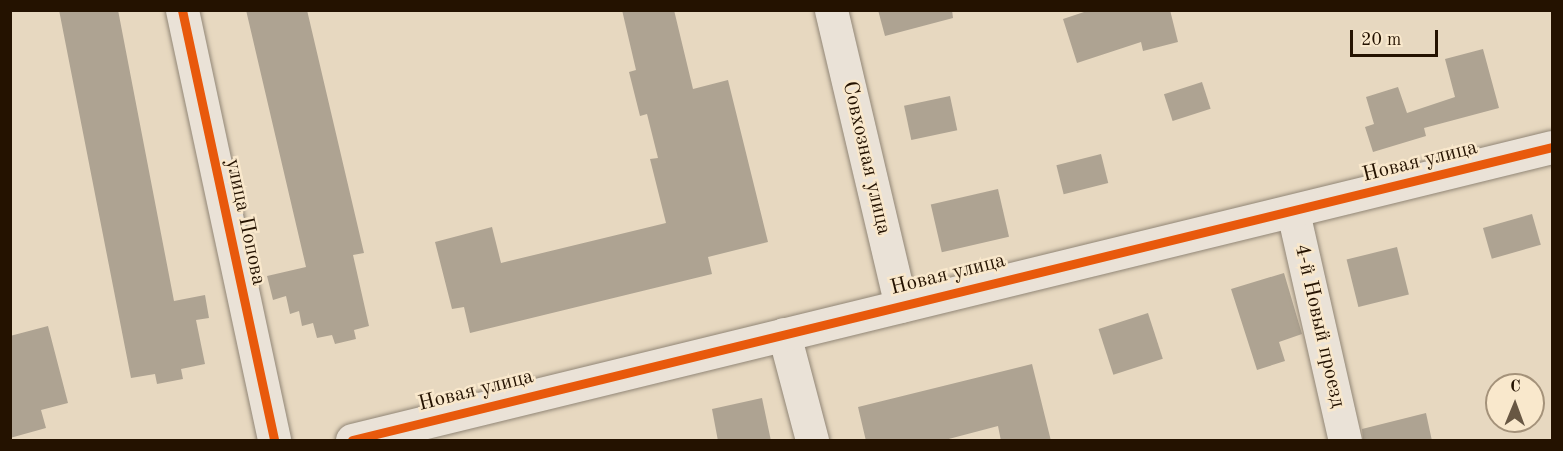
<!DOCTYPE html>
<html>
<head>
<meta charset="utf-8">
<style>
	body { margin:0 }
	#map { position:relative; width:1563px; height:451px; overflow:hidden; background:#e7d8c0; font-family:"Old Standard TT",serif }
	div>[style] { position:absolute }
	.building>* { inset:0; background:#aea392; transform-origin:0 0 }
	.roads { filter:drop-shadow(0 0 2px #918676) drop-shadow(0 0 2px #918676) }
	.minor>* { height:33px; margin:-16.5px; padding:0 16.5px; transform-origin:16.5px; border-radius:16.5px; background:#eae2d7 }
	.cycleway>* { height:9px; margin:-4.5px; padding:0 4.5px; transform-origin:4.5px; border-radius:4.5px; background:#e8590c }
	span { translate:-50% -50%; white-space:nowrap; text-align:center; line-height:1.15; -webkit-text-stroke:5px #f9e8cc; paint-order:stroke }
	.street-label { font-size:21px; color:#241200 }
	.frame { position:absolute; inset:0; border:12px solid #241200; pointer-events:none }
	.north { position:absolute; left:1485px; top:373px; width:60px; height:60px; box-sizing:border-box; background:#f9e8cc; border:2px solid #a4927a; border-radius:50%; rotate:1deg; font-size:16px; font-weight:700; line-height:24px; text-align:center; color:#241200 }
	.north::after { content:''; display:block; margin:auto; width:21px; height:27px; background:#685743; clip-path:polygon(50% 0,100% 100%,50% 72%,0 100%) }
	.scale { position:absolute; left:1350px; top:30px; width:88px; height:27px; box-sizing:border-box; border:3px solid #241200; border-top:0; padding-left:8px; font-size:18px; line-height:21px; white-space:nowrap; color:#241200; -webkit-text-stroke:4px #f9e8cc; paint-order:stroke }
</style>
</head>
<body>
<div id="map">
	<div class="building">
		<div style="clip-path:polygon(59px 10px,118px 10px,174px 301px,205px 295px,209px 318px,196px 320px,205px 364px,181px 369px,183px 379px,157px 384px,155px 374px,131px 378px)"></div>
		<div style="clip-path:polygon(246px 10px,307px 10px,364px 253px,353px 255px,369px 326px,354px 330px,356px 339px,335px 344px,332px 335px,317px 338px,313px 323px,302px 326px,299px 311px,290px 314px,286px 296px,273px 300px,267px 276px,306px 267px)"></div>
		<div style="clip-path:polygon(622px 10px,674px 10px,693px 89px,728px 80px,768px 242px,708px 257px,712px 274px,470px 333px,464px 307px,452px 309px,435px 242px,492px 227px,501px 263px,666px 223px,650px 159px,658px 158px,647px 114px,640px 116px,629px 72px,636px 70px)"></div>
		<div style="clip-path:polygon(878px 10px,952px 10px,953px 18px,885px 36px)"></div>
		<div style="clip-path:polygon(1090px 10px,1170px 10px,1178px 42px,1143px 51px,1141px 42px,1077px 63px,1063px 19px)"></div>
		<div style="clip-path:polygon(1483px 49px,1499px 108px,1424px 128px,1426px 136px,1373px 152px,1365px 127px,1374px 124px,1366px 97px,1398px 87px,1407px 113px,1455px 97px,1445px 59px)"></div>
		<div style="left:1202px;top:82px;width:28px;height:40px;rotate:72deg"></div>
		<div style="left:950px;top:96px;width:35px;height:47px;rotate:78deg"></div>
		<div style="left:1101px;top:154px;width:30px;height:46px;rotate:76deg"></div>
		<div style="left:998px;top:189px;width:49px;height:69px;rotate:77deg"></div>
		<div style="left:1532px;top:214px;width:32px;height:51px;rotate:74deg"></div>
		<div style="left:1397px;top:247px;width:49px;height:52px;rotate:76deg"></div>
		<div style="clip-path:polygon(1284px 273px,1302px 334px,1279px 342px,1285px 361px,1257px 370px,1231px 289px)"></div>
		<div style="left:1148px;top:313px;width:48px;height:52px;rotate:72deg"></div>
		<div style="clip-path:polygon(48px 326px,68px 403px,41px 410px,46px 428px,10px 438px,10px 336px)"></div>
		<div style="clip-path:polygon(1032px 364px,1051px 441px,1001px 441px,998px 426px,941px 441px,866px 441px,858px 407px)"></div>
		<div style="clip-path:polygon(762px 398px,771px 441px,718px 441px,712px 409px)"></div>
		<div style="clip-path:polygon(1426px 413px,1432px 441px,1363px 441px,1362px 429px)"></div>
	</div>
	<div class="roads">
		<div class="minor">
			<div style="left:182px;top:10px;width:440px;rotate:77.9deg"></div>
			<div style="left:831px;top:10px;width:304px;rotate:76.7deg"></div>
			<div style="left:1293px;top:212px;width:234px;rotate:77.2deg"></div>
			<div style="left:784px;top:334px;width:110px;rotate:75.2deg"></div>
			<div style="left:352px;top:440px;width:1235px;rotate:-13.72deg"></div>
		</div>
	</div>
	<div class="cycleway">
		<div style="left:182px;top:10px;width:440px;rotate:77.9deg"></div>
		<div style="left:352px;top:440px;width:1235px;rotate:-13.72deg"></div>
	</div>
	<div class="street-label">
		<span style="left:866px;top:158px;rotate:77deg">Совхозная улица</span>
		<span style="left:1420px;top:162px;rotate:-14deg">Новая улица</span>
		<span style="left:245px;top:222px;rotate:78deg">улица Попова</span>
		<span style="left:948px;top:275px;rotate:-14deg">Новая улица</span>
		<span style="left:1319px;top:326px;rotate:77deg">4-й Новый проезд</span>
		<span style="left:476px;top:391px;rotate:-14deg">Новая улица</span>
	</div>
	<div class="frame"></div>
	<div class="north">С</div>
	<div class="scale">20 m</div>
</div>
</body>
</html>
